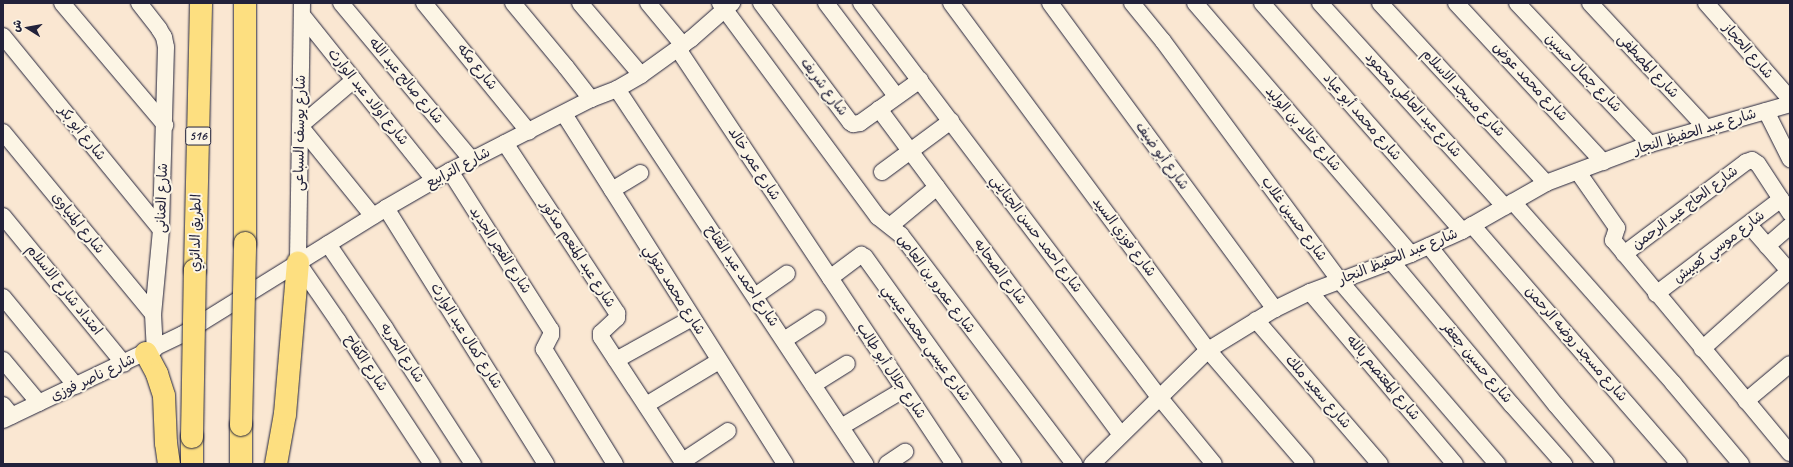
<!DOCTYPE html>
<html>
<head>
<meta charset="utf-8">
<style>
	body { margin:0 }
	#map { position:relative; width:1793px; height:467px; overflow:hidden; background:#fae7d2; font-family:Caveat,"Playpen Sans Arabic",sans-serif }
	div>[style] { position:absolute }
	.roads { filter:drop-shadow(0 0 1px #22223b) drop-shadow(0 0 1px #22223b) }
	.minor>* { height:16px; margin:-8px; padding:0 8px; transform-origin:8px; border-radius:8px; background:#fcf5e5 }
	.highway>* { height:22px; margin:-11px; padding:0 11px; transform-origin:11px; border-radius:11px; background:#fddf80 }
	.bridges { filter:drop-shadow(0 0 1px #22223b) drop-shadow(0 0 1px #22223b) }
	.highway-bridge>* { height:22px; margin:-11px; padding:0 11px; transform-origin:11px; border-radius:11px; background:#fddf80 }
	span { translate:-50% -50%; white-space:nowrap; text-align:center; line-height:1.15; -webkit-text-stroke:4px #fcf5e5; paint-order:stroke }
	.shield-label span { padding:1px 3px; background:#fcf5e5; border:1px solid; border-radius:3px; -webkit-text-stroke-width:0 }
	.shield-label { font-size:13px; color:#22223b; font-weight:700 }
	.street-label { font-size:14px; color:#22223b }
	.frame { position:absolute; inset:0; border:4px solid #22223b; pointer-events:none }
	.north { position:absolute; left:8px; top:8px; width:40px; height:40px; -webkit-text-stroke:3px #fcf5e5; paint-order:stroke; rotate:281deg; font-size:11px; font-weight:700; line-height:16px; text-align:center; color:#22223b }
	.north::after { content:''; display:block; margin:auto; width:14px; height:18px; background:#22223b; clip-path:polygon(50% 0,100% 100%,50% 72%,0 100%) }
</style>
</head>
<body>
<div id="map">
	<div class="roads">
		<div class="minor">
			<div style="left:62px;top:3px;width:160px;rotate:49.8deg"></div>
			<div style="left:139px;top:3px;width:33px;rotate:52deg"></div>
			<div style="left:159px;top:29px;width:9px;rotate:58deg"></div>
			<div style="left:164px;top:37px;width:10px;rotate:79deg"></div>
			<div style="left:166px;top:47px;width:183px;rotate:91.6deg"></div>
			<div style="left:161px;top:230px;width:84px;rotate:95.4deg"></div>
			<div style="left:153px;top:314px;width:35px;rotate:87deg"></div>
			<div style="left:302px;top:3px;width:260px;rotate:90.9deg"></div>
			<div style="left:298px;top:263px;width:70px;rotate:55.4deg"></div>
			<div style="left:338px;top:321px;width:171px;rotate:56.7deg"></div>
			<div style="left:341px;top:3px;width:203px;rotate:50.2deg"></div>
			<div style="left:424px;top:3px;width:166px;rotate:50.9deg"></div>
			<div style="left:513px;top:3px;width:83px;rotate:50.4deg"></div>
			<div style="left:566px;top:67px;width:41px;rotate:52deg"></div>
			<div style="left:580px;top:3px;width:94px;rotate:49.7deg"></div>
			<div style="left:648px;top:3px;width:55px;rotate:50.2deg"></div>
			<div style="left:720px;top:3px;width:266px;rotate:53.6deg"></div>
			<div style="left:878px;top:217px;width:29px;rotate:38deg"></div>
			<div style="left:901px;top:235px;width:287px;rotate:52.9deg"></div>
			<div style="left:761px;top:3px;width:149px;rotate:53.2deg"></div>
			<div style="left:850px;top:122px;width:4px;rotate:34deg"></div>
			<div style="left:853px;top:124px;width:7px;rotate:-8deg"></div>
			<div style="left:860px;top:123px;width:74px;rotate:-35.6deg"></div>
			<div style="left:826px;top:3px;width:116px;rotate:53deg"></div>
			<div style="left:861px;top:3px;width:495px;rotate:52.9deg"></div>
			<div style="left:1160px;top:398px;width:85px;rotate:50.7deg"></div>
			<div style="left:951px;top:3px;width:432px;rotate:53.5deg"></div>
			<div style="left:1208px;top:350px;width:150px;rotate:49.3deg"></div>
			<div style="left:1050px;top:3px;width:380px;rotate:53.7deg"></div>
			<div style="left:1132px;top:3px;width:49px;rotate:50.8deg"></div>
			<div style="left:1163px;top:41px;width:297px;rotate:53.6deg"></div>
			<div style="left:1339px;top:280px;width:243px;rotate:49.3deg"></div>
			<div style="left:1195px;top:3px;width:331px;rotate:49.3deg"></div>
			<div style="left:1262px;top:3px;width:303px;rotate:48.7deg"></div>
			<div style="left:1320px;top:3px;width:275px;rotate:47.8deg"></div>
			<div style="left:1380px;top:3px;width:245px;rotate:47.3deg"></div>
			<div style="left:1456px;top:3px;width:217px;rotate:47.2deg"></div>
			<div style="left:1517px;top:3px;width:194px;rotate:46.7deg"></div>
			<div style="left:1590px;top:3px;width:171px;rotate:47.1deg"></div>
			<div style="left:1706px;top:3px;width:128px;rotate:48.8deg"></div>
			<div style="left:302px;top:15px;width:211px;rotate:51.3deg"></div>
			<div style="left:3px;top:36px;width:250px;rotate:50.8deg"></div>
			<div style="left:678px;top:49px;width:498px;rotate:56.4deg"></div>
			<div style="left:354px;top:80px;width:71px;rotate:139.6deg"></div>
			<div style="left:300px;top:126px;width:116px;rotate:51deg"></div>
			<div style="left:617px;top:89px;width:450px;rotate:56.5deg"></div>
			<div style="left:879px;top:109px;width:406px;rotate:53.4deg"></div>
			<div style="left:1766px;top:111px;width:54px;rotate:63.4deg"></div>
			<div style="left:564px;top:114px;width:414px;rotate:57.7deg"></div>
			<div style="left:3px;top:132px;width:236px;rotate:50.5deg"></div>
			<div style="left:505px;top:143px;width:204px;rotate:56.6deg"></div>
			<div style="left:617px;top:313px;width:5px;rotate:90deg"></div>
			<div style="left:617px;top:318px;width:22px;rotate:137deg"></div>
			<div style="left:601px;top:333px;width:4px;rotate:90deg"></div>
			<div style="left:601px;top:337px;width:152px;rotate:56.8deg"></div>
			<div style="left:450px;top:171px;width:188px;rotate:57.6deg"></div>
			<div style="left:551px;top:330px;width:5px;rotate:90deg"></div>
			<div style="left:551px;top:335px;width:16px;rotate:117deg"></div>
			<div style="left:544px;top:349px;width:135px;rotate:58.3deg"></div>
			<div style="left:882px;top:172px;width:86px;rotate:-36.5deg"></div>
			<div style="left:1578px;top:172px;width:68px;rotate:55.1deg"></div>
			<div style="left:1617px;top:228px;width:13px;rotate:108deg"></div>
			<div style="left:1613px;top:240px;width:277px;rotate:50.3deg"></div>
			<div style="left:612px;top:190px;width:33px;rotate:-31deg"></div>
			<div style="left:1513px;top:202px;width:242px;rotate:48.5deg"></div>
			<div style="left:1673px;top:383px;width:106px;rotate:50deg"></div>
			<div style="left:386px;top:208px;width:302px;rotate:58deg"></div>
			<div style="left:3px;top:216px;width:191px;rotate:50.7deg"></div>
			<div style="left:1472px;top:225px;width:316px;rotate:49.1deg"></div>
			<div style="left:1749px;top:225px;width:62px;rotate:48.9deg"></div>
			<div style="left:890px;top:226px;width:61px;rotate:-39.7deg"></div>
			<div style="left:328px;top:244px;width:102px;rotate:55.8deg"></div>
			<div style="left:385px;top:328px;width:162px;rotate:57.1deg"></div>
			<div style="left:1429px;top:246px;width:203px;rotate:51.4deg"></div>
			<div style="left:1556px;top:405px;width:77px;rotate:49.7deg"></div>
			<div style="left:1767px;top:246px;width:30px;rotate:-41deg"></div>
			<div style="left:1624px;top:254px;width:153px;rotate:-37deg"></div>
			<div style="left:1746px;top:162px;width:6px;rotate:-18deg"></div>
			<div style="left:1752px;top:160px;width:7px;rotate:34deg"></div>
			<div style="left:1758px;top:164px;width:59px;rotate:56.9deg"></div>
			<div style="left:1391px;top:261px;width:188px;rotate:50deg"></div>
			<div style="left:1512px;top:405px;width:79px;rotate:48.6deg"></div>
			<div style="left:830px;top:278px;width:39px;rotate:-37deg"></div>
			<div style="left:861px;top:255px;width:4px;rotate:27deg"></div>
			<div style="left:865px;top:257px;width:254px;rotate:54.4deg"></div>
			<div style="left:1310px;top:292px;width:225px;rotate:49.9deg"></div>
			<div style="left:1656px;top:294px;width:157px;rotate:-37.2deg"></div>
			<div style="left:755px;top:296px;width:39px;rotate:-35deg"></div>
			<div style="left:3px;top:297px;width:115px;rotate:50.6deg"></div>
			<div style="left:1256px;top:320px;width:190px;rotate:49.3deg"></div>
			<div style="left:784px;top:340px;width:40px;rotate:-32.9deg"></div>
			<div style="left:1702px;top:349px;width:117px;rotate:-41.9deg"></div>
			<div style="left:3px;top:360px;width:56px;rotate:50.1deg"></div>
			<div style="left:616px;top:360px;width:87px;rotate:-28.9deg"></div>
			<div style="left:813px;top:385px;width:40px;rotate:-32deg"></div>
			<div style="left:1746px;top:401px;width:57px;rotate:-40.1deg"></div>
			<div style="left:3px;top:405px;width:14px;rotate:51deg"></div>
			<div style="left:646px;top:405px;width:85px;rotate:-31.1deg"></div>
			<div style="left:3px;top:420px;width:199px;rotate:-25.5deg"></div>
			<div style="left:183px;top:334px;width:239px;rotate:-31.8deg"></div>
			<div style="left:386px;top:208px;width:74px;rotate:-30deg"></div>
			<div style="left:450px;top:171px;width:158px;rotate:-27.1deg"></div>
			<div style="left:591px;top:99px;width:28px;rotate:-21deg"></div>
			<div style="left:617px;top:89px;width:28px;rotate:-30deg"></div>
			<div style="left:641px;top:75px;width:62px;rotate:-35.8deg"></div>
			<div style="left:691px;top:39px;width:55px;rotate:-41.3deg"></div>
			<div style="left:841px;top:427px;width:72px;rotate:-30.8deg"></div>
			<div style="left:683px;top:461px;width:54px;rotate:-33.7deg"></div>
			<div style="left:887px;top:464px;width:22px;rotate:-34deg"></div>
			<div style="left:1092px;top:464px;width:163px;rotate:-44.5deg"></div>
			<div style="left:1208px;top:350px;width:79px;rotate:-31.5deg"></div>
			<div style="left:1275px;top:309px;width:39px;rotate:-26deg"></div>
			<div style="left:1310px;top:292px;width:108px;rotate:-20.6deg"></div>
			<div style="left:1411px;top:254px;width:56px;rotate:-24.3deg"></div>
			<div style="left:1462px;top:231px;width:97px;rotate:-29.7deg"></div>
			<div style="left:1546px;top:183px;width:111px;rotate:-20.6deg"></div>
			<div style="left:1650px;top:144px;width:146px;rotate:-15.9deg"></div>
		</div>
		<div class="highway">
			<div style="left:245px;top:3px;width:240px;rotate:90deg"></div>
			<div style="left:195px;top:270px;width:267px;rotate:-88.7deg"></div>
			<div style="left:146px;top:353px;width:24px;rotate:62deg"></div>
			<div style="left:157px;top:374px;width:23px;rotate:72deg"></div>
			<div style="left:164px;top:396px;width:47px;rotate:87.6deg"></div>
			<div style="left:166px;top:443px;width:21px;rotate:82deg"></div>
			<div style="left:192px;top:437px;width:27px;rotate:90deg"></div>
			<div style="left:241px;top:464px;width:39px;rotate:-90deg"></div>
			<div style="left:276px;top:464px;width:51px;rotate:-79.8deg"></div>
			<div style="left:285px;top:414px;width:152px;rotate:-85.1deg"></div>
		</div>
	</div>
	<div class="bridges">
		<div class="highway-bridge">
			<div style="left:241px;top:425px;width:182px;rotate:-88.7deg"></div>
			<div style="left:192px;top:437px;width:167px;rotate:-89deg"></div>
		</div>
	</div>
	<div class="shield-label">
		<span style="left:198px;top:136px">516</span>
	</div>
	<div class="street-label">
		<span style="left:1748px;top:51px;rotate:49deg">شارع الحجاز</span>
		<span style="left:1648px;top:66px;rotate:47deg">شارع المصطفى</span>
		<span style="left:477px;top:67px;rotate:51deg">شارع مكه</span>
		<span style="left:1583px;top:73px;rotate:46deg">شارع جمال حسين</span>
		<span style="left:406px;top:81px;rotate:50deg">شارع صالح عبد الله</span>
		<span style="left:1530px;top:82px;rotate:47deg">شارع محمد عوض</span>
		<span style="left:824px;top:87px;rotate:53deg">شارع شريف</span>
		<span style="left:1463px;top:93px;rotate:47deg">شارع مسجد الاسلام</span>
		<span style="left:368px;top:97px;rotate:51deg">شارع اولاد عبد الوارث</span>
		<span style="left:1413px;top:105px;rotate:48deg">شارع عبد العاطي محمود</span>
		<span style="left:1362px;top:117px;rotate:49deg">شارع محمد أبو عياد</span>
		<span style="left:1303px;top:129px;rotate:49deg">شارع خالد بن الوليد</span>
		<span style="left:1695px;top:132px;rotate:-17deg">شارع عبد الحفيظ النجار</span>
		<span style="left:82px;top:133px;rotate:51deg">شارع أبو بكر</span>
		<span style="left:300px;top:133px;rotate:-89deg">شارع يوسف السباعى</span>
		<span style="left:1162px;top:156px;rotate:54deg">شارع أبو ضيف</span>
		<span style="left:754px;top:164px;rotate:57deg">شارع عمر خالد</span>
		<span style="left:458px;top:168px;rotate:-28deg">شارع الترابيع</span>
		<span style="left:162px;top:198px;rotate:-88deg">شارع العنانى</span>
		<span style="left:1685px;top:208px;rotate:-37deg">شارع الحاج عبد الرحمن</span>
		<span style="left:1294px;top:219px;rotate:54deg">شارع حسين غلاب</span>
		<span style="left:78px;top:223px;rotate:51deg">شارع المنياوى</span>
		<span style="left:196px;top:233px;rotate:-89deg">الطريق الدائري</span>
		<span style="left:1036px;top:234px;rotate:53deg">شارع احمد حسن الجنايني</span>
		<span style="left:1124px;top:237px;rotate:53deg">شارع فوزي السيد</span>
		<span style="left:1719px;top:247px;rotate:-37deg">شارع موسي كعبيش</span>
		<span style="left:500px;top:250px;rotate:57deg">شارع الفجر الجديد</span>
		<span style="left:578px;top:254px;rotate:57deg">شارع عبد المنعم مدكور</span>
		<span style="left:1398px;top:257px;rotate:-22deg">شارع عبد الحفيظ النجار</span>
		<span style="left:1000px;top:272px;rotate:53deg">شارع الصحابه</span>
		<span style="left:742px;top:276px;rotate:56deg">شارع احمد عبد الفتاح</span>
		<span style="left:936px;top:284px;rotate:53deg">شارع عمرو بن العاص</span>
		<span style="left:64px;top:290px;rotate:51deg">امتداد شارع الاسلام</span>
		<span style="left:674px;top:290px;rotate:58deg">شارع محمد متولي</span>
		<span style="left:466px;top:336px;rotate:58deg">شارع كمال عبد الوارث</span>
		<span style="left:926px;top:343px;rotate:54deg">شارع عيسي محمد عيسي</span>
		<span style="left:1576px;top:344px;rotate:49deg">شارع مسجد روضه الرحمن</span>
		<span style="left:402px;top:353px;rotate:57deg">شارع الحريه</span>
		<span style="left:366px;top:363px;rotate:56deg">شارع الكفاح</span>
		<span style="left:1477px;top:363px;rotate:50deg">شارع حسين جعفر</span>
		<span style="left:891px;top:371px;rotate:56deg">شارع جلال أبو طالب</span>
		<span style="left:93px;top:378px;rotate:-25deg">شارع ناصر فوزى</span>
		<span style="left:1383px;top:378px;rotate:50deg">شارع المعتصم بالله</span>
		<span style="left:1318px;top:392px;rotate:49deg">شارع سعيد ملك</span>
	</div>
	<div class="frame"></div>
	<div class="north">ش</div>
</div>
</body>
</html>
